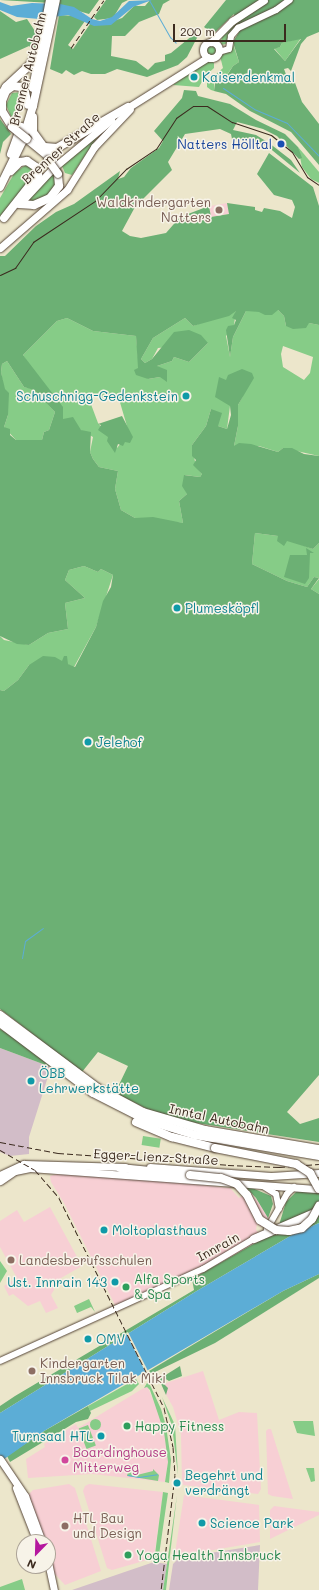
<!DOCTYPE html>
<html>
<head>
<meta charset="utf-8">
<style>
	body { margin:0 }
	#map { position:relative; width:319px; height:1590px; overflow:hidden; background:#ece6cb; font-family:Mali,sans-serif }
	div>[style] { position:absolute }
	.built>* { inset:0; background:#f7cfd4; transform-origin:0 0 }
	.industrial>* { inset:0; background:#d2bdc8 }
	.green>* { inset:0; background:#86cc87; transform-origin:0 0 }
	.round { border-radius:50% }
	.forest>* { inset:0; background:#6cb074 }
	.water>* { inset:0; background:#5cadd6 }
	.pier>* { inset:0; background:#ece6cb }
	.stream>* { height:1px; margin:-0.5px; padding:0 0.5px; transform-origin:0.5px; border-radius:0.5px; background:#5cadd6 }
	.roads { filter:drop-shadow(0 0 1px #564638) drop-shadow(0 0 1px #564638) }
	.secondary>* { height:6px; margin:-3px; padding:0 3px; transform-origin:3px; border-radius:3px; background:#fff }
	.primary>* { height:7px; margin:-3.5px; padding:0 3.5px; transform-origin:3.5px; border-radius:3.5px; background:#fff }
	.primary>.ring { margin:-3.5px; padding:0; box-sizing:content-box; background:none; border:7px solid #fff; border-radius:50% }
	.motorway>* { height:8px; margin:-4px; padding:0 4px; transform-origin:4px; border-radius:4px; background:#fff }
	.tram>* { height:1px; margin:-0.5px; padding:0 0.5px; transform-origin:0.5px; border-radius:0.5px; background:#3b2a1e }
	.rail>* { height:1px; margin-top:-0.5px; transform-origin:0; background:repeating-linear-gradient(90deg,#3b2a1e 0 6px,transparent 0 9px) }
	.bridges { filter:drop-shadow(0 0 1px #564638) drop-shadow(0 0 1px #564638) }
	.motorway-bridge>* { height:8px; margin:-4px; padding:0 4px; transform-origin:4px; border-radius:4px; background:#fff }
	.dots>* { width:11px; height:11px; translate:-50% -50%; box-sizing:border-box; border:2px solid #f7f3e8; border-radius:50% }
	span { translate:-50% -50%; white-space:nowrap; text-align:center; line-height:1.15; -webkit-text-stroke:3px #f7f3e8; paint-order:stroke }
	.street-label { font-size:13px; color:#3b2a1e }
	.culture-label { font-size:13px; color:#0d838f }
	.left { translate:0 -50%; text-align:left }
	.right { translate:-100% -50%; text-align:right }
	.transit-label { font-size:13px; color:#164399 }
	.education-label { font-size:13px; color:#785e54 }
	.leisure-label { font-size:13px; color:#27864d }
	.hotel-label { font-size:13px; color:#b23c85 }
	.north { position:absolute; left:16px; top:1534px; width:40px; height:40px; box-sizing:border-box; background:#f7f3e8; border:1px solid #aca397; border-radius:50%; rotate:203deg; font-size:11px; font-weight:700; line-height:16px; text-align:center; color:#3b2a1e }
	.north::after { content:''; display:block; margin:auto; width:14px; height:18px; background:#b5179e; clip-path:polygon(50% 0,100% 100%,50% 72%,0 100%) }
	.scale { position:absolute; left:173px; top:24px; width:113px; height:18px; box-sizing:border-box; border:2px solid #3b2a1e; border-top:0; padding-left:5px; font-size:12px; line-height:14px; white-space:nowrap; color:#3b2a1e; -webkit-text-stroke:3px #f7f3e8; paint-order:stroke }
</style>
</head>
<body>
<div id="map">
	<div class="built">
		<div style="left:227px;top:203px;width:11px;height:18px;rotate:80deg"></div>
		<div style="clip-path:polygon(57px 1174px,120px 1176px,230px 1188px,239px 1198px,249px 1191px,267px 1213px,268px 1218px,261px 1227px,257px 1224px,256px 1230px,264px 1238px,192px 1279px,178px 1282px,118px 1311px,64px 1203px,51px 1182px,50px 1176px)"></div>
		<div style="clip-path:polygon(50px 1207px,82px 1266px,61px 1278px,51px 1295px,58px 1308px,46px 1313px,40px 1301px,28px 1306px,13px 1294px,9px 1296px,4px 1286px,17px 1278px,0 1247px,0 1221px,17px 1210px,24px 1222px)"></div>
		<div style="clip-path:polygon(203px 1371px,219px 1420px,239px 1412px,257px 1413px,261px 1489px,258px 1494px,183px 1485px,182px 1482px,181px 1435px,173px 1407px,163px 1389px,166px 1383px)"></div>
		<div style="clip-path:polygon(147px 1386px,157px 1408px,167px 1442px,168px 1462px,165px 1482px,92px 1474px,28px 1478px,26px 1459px,45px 1447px,44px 1444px,76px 1424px,78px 1428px)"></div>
		<div style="clip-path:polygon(268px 1429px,271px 1429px,293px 1499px,272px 1496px,268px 1494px,266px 1431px)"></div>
		<div style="clip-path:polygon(69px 1484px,75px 1488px,101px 1571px,65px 1585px,54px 1573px,48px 1542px,45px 1542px,28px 1495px,33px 1490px)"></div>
		<div style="clip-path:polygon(89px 1484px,163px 1492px,154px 1558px,112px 1570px,107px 1568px,83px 1491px,85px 1486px)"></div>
		<div style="clip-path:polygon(184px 1495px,259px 1505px,260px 1542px,178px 1556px,175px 1553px)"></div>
		<div style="clip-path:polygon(274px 1506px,319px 1512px,319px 1515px,270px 1539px,270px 1510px)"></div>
	</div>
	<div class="industrial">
		<div style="clip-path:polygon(0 1048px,51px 1067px,29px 1137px,29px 1154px,10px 1156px,0 1152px)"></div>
		<div style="clip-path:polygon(260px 1545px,258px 1590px,169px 1590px,173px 1564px,179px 1558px)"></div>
		<div style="clip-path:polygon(154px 1562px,167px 1564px,163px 1590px,72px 1590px)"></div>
	</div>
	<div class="green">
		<div style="clip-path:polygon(237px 21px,238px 25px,229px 34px,226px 44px,221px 45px,222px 35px)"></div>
		<div style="clip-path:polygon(301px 38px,285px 61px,274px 48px,280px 47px,282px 43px)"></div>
		<div style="clip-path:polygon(233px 44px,239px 62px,233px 66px,224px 79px,214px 83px,214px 91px,211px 90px,207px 87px,207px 82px,223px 68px,220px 56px,232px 49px)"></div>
		<div class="round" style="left:206px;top:44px;width:12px;height:12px"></div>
		<div style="clip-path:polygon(209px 59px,214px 63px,214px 68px,205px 76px,199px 87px,173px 85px)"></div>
		<div style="clip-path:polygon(22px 92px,23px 105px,18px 116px,13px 121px,6px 105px,12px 93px)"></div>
		<div style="clip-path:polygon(98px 136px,72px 175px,65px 173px,62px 166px)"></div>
		<div style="clip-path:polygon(298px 147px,319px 172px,319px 183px,311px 179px,302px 167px)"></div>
		<div style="clip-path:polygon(26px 165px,30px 167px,34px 175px,0 217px,0 198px,15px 172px)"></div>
		<div style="clip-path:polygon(54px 172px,56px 188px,40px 201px,22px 202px)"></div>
		<div style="clip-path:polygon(evenodd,236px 310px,234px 325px,226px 336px,230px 357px,233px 337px,246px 311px,278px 310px,284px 316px,286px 326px,309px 323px,319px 325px,319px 456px,283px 448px,278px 452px,259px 446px,234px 446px,238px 426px,238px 405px,243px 396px,230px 406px,227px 429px,218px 426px,211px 409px,206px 426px,192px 445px,196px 467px,202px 474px,200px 477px,185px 475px,187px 494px,179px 501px,183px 523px,135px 518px,121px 510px,115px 489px,118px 471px,99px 467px,93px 459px,90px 452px,93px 437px,63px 420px,23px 355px,57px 321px,67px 318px,93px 331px,136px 336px,139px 368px,148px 379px,160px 377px,157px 366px,172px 361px,174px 357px,189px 362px,208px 343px,158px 348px,152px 359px,145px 363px,141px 359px,153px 338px,185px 318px,193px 326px,236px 310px,283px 346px,313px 357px,310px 373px,304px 380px,283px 367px,281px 354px,283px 346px,236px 310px,98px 396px,100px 399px,119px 399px,129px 433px,117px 448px,98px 423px,89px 399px,98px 396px)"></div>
		<div style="clip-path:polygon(7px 361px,24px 387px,34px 389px,55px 412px,49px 430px,44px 432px,42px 440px,16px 440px,4px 427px,8px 415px,1px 372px,2px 364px)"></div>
		<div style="clip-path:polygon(255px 533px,278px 536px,313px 549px,319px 543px,319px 578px,314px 577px,307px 587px,287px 581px,252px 564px)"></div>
		<div style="clip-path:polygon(84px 566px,98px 572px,101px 569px,113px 575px,96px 627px,74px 667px,62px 662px,29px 665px,18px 680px,4px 691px,0 690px,0 636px,4px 640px,29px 645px,48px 633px,68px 629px,65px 603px,85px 598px,65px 580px,69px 570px)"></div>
		<div style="clip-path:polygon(319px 579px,319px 594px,311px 589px)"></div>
		<div style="left:143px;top:1136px;width:18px;height:9px;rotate:9deg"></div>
		<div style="clip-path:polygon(0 1261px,7px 1271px,0 1283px)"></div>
		<div style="clip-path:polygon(89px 1299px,95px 1312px,91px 1307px,77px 1313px,74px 1306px)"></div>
		<div style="clip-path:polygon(136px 1379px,139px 1384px,132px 1391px,90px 1411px,88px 1406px)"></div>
		<div style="clip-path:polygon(147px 1383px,150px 1385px,161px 1409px,166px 1426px,171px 1460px,169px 1483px,165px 1482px,168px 1462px,164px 1432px,150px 1390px,147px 1387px,144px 1388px)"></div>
		<div style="clip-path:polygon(162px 1397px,175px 1425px,178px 1475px,172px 1426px)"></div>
		<div class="round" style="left:89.5px;top:1418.5px;width:11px;height:11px"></div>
		<div style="clip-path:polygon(293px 1421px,313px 1421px,315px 1436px,297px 1433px)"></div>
		<div style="left:88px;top:1425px;width:22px;height:10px;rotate:69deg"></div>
		<div style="clip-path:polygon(306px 1468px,314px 1468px,315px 1481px,311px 1482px)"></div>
		<div style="clip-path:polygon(153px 1469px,159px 1475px,158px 1481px,127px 1476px,128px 1471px,137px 1475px,153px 1471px)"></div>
		<div style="clip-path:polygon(163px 1492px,168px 1493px,158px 1562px,154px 1562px)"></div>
		<div style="clip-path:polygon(177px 1495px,166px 1590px,163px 1590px,167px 1564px)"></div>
		<div style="clip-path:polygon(22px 1579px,25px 1590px,0 1590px,0 1587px)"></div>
	</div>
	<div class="forest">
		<div style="clip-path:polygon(0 0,99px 0,89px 14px,51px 3px)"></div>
		<div style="clip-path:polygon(106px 0,128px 0,122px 3px,113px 18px,97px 20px,94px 17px)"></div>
		<div style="clip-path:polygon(150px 0,170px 0,163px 4px,159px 14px,139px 22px,125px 36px,112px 36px,111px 56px,136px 61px,148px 70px,155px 63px,165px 61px,165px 55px,171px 53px,193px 35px,198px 36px,187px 57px,178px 65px,147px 77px,117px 69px,105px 74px,91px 74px,82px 71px,74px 75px,66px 70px,62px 74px,50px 69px,59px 15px,76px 16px,85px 21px,68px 45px,73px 49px,90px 24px,105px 24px,122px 18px,134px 6px,145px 6px)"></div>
		<div style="clip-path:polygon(evenodd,226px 0,319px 0,319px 32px,307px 37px,301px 44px,291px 71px,288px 68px,284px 69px,287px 77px,291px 76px,294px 80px,302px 102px,319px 124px,319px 165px,291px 132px,250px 111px,226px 94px,214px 91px,215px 83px,224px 80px,233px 66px,239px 62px,233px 42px,239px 32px,234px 14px,213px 34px,204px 27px,226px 0,301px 39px,285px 61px,274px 49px,280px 47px,282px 43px,301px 39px)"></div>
		<div style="clip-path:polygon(0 11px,16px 22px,27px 19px,37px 34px,34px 51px,29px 46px,0 59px)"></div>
		<div style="clip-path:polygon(evenodd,184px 90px,196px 91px,198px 96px,230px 104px,256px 120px,285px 134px,298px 147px,302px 158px,299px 159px,277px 136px,263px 129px,237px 122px,233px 130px,256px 135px,269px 143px,291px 160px,300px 173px,267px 146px,251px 140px,232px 139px,231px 134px,220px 129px,185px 134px,168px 162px,172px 170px,135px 207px,122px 231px,130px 236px,141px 238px,166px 233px,180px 217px,209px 206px,211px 217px,229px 214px,227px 203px,255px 207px,255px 210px,262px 212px,264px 208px,280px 211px,292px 218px,295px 207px,292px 200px,274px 195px,257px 174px,269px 153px,313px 187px,319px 206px,319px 325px,309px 323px,306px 328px,293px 329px,286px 326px,284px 316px,278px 310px,272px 315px,265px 315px,259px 312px,246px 311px,233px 337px,230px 357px,226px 330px,228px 326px,234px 325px,236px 320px,232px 318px,236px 311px,229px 316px,193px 326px,185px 318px,153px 338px,141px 359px,145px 363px,152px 359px,174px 332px,189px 330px,201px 335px,208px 343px,189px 362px,174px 357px,172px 361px,157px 366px,167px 370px,167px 382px,160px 377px,148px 379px,136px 375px,134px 370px,138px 368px,136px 336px,93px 331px,67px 318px,57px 321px,23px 355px,63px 407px,63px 419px,73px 417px,81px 430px,91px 432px,90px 452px,93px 459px,99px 467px,118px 471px,115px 489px,121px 510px,135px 518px,153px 517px,183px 523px,179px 501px,187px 494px,182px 486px,184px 475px,200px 477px,202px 474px,193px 465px,196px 460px,192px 456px,192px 445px,206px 426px,211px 409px,222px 413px,218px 426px,227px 429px,231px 415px,230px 406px,215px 397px,219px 377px,226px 380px,228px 375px,242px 369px,252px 373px,254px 378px,238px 405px,238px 426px,234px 446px,239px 443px,251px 444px,278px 452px,283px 448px,292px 448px,304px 454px,319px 456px,319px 543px,313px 549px,287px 541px,284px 546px,277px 541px,278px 536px,255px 533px,252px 564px,287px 581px,307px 587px,314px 577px,319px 578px,311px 589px,319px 594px,319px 1075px,287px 1112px,300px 1124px,319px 1118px,319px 1142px,177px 1120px,147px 1109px,115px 1093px,128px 1066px,98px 1052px,82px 1072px,0 1009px,0 690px,4px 691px,18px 680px,29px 665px,43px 656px,55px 657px,62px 661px,64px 656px,67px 656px,68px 664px,75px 667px,96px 627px,103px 601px,111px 587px,113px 575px,101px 569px,98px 572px,84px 566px,69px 570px,65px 580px,85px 598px,65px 603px,68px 629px,48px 633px,29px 645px,17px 644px,0 636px,0 256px,5px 256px,36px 226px,56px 212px,74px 204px,120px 171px,118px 179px,124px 177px,131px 168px,159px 148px,163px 141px,154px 131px,182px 98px,184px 90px,7px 361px,24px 387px,34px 390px,55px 412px,49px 430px,44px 432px,42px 440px,16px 440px,10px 435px,10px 429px,4px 427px,8px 415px,9px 393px,5px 389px,1px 372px,2px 364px,7px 361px)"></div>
		<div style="clip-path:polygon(0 119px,11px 134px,3px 142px,0 154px)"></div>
		<div style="clip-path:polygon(122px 416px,133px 437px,130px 443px,125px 442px,123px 446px,118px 444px,115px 453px,107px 441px,108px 437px,98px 430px,101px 425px,98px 424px)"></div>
		<div style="clip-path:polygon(306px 548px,314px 553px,310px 553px,309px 578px,305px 584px,284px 577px,290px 555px,307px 555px)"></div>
		<div style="clip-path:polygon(0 1029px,12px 1036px,51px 1067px,0 1048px)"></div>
		<div style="clip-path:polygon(243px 1184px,271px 1196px,273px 1204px,268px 1218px,256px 1198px)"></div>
		<div style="clip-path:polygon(297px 1191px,319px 1191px,319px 1208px,279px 1225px,286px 1202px)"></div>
		<div style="clip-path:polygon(319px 1214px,319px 1223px,292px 1235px,195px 1292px,0 1413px,0 1406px,15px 1396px,194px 1290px,192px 1279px,264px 1238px)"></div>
		<div style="clip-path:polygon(319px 1274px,319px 1278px,215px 1343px,151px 1374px,149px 1371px,283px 1291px)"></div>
		<div style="clip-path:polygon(180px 1366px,182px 1376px,169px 1381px,164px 1378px,162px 1382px,168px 1388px,166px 1395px,158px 1377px,164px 1376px)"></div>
		<div style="clip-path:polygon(88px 1406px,91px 1413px,88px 1419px,76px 1422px,10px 1462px,7px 1456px,44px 1431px)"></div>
	</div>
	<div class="water">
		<div style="clip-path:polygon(152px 0,133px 7px,111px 25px,94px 26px,68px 15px,39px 19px,17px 17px,0 10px,0 2px,11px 6px,32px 3px,60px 4px,74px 7px,92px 19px,100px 21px,112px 17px,129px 1px)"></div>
		<div style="clip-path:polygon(319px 1223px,319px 1274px,283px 1291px,44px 1431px,0 1462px,0 1413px,195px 1292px,292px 1235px)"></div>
	</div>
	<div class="pier">
		<div style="clip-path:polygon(128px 1332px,149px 1373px,147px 1375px,126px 1333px)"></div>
	</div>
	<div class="stream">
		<div style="left:149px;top:0;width:43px;rotate:60.4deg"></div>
		<div style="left:170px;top:37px;width:8px;rotate:45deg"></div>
		<div style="left:223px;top:88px;width:37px;rotate:34deg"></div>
		<div style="left:254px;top:109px;width:36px;rotate:23deg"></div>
		<div style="left:287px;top:123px;width:46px;rotate:45.9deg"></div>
		<div style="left:22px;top:958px;width:17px;rotate:-80deg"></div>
		<div style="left:25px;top:941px;width:22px;rotate:-36deg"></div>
		<div style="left:128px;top:1475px;width:11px;rotate:10deg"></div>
		<div style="left:139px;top:1477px;width:18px;rotate:-9deg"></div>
	</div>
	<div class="roads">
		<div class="secondary">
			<div style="left:219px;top:52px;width:10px;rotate:-17deg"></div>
			<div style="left:229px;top:49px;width:13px;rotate:-81deg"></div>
			<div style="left:231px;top:36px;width:11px;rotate:-49deg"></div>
			<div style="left:238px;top:28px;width:42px;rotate:-25.3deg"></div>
			<div style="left:276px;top:10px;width:17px;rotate:-36deg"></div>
			<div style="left:263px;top:1186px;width:15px;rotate:32deg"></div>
			<div style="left:276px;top:1194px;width:15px;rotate:79deg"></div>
			<div style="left:267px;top:1229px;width:40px;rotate:-60.3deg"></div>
			<div style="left:287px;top:1194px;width:10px;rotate:-45deg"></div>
			<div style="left:0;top:1361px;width:223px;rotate:-24.4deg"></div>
			<div style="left:203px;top:1269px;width:63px;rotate:-30.7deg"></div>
		</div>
		<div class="primary">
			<div style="left:211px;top:42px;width:30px;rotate:-45deg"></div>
			<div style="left:232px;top:21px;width:38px;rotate:-33deg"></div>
			<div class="ring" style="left:203px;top:42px;width:9px;height:9px"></div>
			<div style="left:124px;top:110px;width:99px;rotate:-32.2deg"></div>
			<div style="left:24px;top:199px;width:41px;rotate:-47deg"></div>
			<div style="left:52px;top:169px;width:77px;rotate:-39.7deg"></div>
			<div style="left:0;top:248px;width:89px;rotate:-40.9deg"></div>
			<div style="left:67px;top:190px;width:51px;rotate:-57.9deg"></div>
			<div style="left:94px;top:147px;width:52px;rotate:-46.5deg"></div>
			<div style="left:150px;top:1167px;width:121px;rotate:4.3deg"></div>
			<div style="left:271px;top:1176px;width:48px;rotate:-3.6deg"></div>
			<div style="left:0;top:1175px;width:26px;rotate:-25deg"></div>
			<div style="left:24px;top:1164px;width:101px;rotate:1.7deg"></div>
			<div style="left:0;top:1181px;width:18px;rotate:-34deg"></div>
			<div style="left:15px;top:1171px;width:15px;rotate:-11deg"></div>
			<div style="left:30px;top:1168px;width:290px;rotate:4.2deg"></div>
			<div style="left:0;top:1459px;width:45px;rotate:56deg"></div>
			<div style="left:25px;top:1496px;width:49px;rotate:69.7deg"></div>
			<div style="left:16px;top:1488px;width:58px;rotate:68.7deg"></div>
			<div style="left:48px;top:1562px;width:29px;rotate:78deg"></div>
		</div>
		<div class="motorway">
			<div style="left:33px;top:88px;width:90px;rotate:-79.1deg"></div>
			<div style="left:0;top:97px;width:12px;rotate:-59deg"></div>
			<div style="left:6px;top:87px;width:33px;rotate:-43deg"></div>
			<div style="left:30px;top:65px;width:15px;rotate:-62deg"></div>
			<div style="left:33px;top:117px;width:15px;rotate:90deg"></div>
			<div style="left:33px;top:132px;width:34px;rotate:54deg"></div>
			<div style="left:12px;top:127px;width:19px;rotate:-122deg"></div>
			<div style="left:2px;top:111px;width:10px;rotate:-90deg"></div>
			<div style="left:2px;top:101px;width:11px;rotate:-68deg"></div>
			<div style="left:6px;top:91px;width:9px;rotate:-36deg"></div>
			<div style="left:13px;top:86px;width:8px;rotate:7deg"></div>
			<div style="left:21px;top:87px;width:6px;rotate:51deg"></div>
			<div style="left:25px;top:92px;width:13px;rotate:77deg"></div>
			<div style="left:27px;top:139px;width:26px;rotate:39deg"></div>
			<div style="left:45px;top:147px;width:12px;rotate:5deg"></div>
			<div style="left:57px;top:148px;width:82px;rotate:-30deg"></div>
			<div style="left:11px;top:154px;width:29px;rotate:-70deg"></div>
			<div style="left:0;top:187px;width:50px;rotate:-63.9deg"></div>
			<div style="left:22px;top:142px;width:38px;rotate:-73deg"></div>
			<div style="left:33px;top:106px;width:108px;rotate:-77.8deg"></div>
			<div style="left:19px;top:204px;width:15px;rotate:4deg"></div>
			<div style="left:34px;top:205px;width:17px;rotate:-24deg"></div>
			<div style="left:50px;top:198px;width:15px;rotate:-53deg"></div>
			<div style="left:59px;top:186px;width:12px;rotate:-95deg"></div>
			<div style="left:4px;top:218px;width:55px;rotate:-51.7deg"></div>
			<div style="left:38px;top:175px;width:8px;rotate:-104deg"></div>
			<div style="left:36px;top:167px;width:11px;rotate:-146deg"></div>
			<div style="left:27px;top:161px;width:7px;rotate:172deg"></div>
			<div style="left:20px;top:162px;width:13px;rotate:135deg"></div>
			<div style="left:0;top:1015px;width:122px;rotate:36.7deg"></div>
			<div style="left:98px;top:1088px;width:51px;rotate:28.1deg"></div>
			<div style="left:143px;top:1112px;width:65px;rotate:16.2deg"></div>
			<div style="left:205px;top:1130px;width:116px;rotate:9.5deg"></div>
			<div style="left:0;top:1023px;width:116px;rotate:37deg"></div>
			<div style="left:93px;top:1093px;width:59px;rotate:27deg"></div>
			<div style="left:146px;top:1120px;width:51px;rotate:17deg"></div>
			<div style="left:195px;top:1135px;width:126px;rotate:9.6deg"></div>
			<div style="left:136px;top:1122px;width:39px;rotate:23deg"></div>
			<div style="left:172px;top:1137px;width:44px;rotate:14.3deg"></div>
			<div style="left:120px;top:1168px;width:70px;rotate:5.7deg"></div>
			<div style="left:254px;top:1239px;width:71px;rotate:-23.3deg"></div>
		</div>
	</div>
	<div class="tram">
		<div style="left:0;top:275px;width:17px;rotate:-25deg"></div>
		<div style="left:15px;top:268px;width:32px;rotate:-55deg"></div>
		<div style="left:33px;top:242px;width:74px;rotate:-33.5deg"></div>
		<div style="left:95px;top:201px;width:45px;rotate:-45.9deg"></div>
		<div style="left:126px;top:169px;width:36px;rotate:-34deg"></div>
		<div style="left:156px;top:149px;width:37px;rotate:-57deg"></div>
		<div style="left:176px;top:118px;width:21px;rotate:-35deg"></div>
		<div style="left:193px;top:106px;width:14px"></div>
		<div style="left:207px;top:106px;width:30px;rotate:33deg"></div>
		<div style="left:232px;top:122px;width:41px;rotate:18.4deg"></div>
		<div style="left:271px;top:135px;width:27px;rotate:39deg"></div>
		<div style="left:292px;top:152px;width:29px;rotate:59deg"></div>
		<div style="left:307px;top:177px;width:14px;rotate:34deg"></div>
	</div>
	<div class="rail">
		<div style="left:71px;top:48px;width:58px;rotate:-55.5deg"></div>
		<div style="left:0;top:1142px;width:59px;rotate:10.7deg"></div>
		<div style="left:58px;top:1153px;width:170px;rotate:4deg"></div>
		<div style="left:228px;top:1165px;width:51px;rotate:2.2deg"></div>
		<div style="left:279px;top:1167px;width:40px;rotate:-4.3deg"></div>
		<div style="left:0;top:1150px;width:40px;rotate:29.7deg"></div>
		<div style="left:35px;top:1170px;width:37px;rotate:49deg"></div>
		<div style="left:59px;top:1198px;width:235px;rotate:63.4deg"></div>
		<div style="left:164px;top:1408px;width:40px;rotate:77deg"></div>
		<div style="left:173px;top:1447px;width:28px;rotate:86deg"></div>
		<div style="left:175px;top:1475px;width:116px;rotate:96.9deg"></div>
	</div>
	<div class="bridges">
		<div class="motorway-bridge">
			<div style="left:12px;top:127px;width:19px;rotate:39deg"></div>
			<div style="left:48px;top:160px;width:17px;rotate:54deg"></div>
			<div style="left:215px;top:1148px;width:83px;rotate:11.2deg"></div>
			<div style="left:296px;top:1164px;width:17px;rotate:33deg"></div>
			<div style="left:310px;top:1173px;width:18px;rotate:61deg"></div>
			<div style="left:190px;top:1175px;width:31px;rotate:6deg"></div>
			<div style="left:221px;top:1178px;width:17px;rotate:21deg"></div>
			<div style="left:237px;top:1184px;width:15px;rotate:48deg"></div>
			<div style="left:247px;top:1195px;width:28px;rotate:63deg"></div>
			<div style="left:260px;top:1220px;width:19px;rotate:32deg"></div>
			<div style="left:276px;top:1230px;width:13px;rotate:4deg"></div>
			<div style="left:289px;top:1231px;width:13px;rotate:-13deg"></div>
			<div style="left:302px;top:1228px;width:13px;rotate:-42deg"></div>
			<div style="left:312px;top:1219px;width:15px;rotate:-62deg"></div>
		</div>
	</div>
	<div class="dots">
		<div style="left:194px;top:77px;background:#0f9aa8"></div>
		<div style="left:281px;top:144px;background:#1a4fb4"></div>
		<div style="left:219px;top:210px;background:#8d6e63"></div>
		<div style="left:186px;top:396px;background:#0f9aa8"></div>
		<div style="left:177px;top:608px;background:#0f9aa8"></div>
		<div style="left:88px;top:742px;background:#0f9aa8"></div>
		<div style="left:31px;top:1081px;background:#0f9aa8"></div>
		<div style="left:104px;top:1230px;background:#0f9aa8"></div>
		<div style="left:11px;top:1260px;background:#8d6e63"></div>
		<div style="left:115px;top:1282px;background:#0f9aa8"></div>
		<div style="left:126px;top:1287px;background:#2e9e5b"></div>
		<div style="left:88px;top:1339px;background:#0f9aa8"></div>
		<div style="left:32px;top:1371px;background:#8d6e63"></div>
		<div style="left:127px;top:1426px;background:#2e9e5b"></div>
		<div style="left:101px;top:1436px;background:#0f9aa8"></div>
		<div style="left:65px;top:1460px;background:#d1479c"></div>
		<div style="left:177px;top:1483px;background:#0f9aa8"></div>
		<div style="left:202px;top:1523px;background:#0f9aa8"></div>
		<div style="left:65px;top:1526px;background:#8d6e63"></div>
		<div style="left:128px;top:1555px;background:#2e9e5b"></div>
	</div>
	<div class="street-label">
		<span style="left:28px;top:69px;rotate:-76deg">Brenner Autobahn</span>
		<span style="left:61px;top:148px;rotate:-42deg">Brenner Straße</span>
		<span style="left:219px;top:1119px;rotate:12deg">Inntal Autobahn</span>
		<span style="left:156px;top:1157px;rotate:3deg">Egger-Lienz-Straße</span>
		<span style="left:218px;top:1247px;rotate:-29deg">Innrain</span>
	</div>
	<div class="culture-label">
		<span class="left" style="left:202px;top:77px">Kaiserdenkmal</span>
		<span class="right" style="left:178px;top:396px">Schuschnigg-Gedenkstein</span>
		<span class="left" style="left:185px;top:608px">Plumesköpfl</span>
		<span class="left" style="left:96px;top:742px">Jelehof</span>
		<span class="left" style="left:39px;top:1081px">ÖBB<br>Lehrwerkstätte</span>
		<span class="left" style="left:112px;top:1230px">Moltoplasthaus</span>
		<span class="right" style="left:107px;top:1282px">Ust. Innrain 143</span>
		<span class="left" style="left:96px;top:1339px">OMV</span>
		<span class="right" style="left:93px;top:1436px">Turnsaal HTL</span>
		<span class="left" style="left:185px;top:1483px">Begehrt und<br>verdrängt</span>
		<span class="left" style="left:210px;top:1523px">Science Park</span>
	</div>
	<div class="transit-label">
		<span class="right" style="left:272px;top:144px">Natters Hölltal</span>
	</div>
	<div class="education-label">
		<span class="right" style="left:211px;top:210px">Waldkindergarten<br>Natters</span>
		<span class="left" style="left:19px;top:1260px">Landesberufsschulen</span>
		<span class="left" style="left:40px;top:1371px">Kindergarten<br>Innsbruck Tilak Miki</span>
		<span class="left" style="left:73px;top:1526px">HTL Bau<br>und Design</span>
	</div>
	<div class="leisure-label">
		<span class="left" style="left:134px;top:1287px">Alfa Sports<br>&amp; Spa</span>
		<span class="left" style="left:135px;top:1426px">Happy Fitness</span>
		<span class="left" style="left:136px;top:1555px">Yoga Health Innsbruck</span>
	</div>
	<div class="hotel-label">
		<span class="left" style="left:73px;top:1460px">Boardinghouse<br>Mitterweg</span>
	</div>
	<div class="north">N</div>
	<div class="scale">200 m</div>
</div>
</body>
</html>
